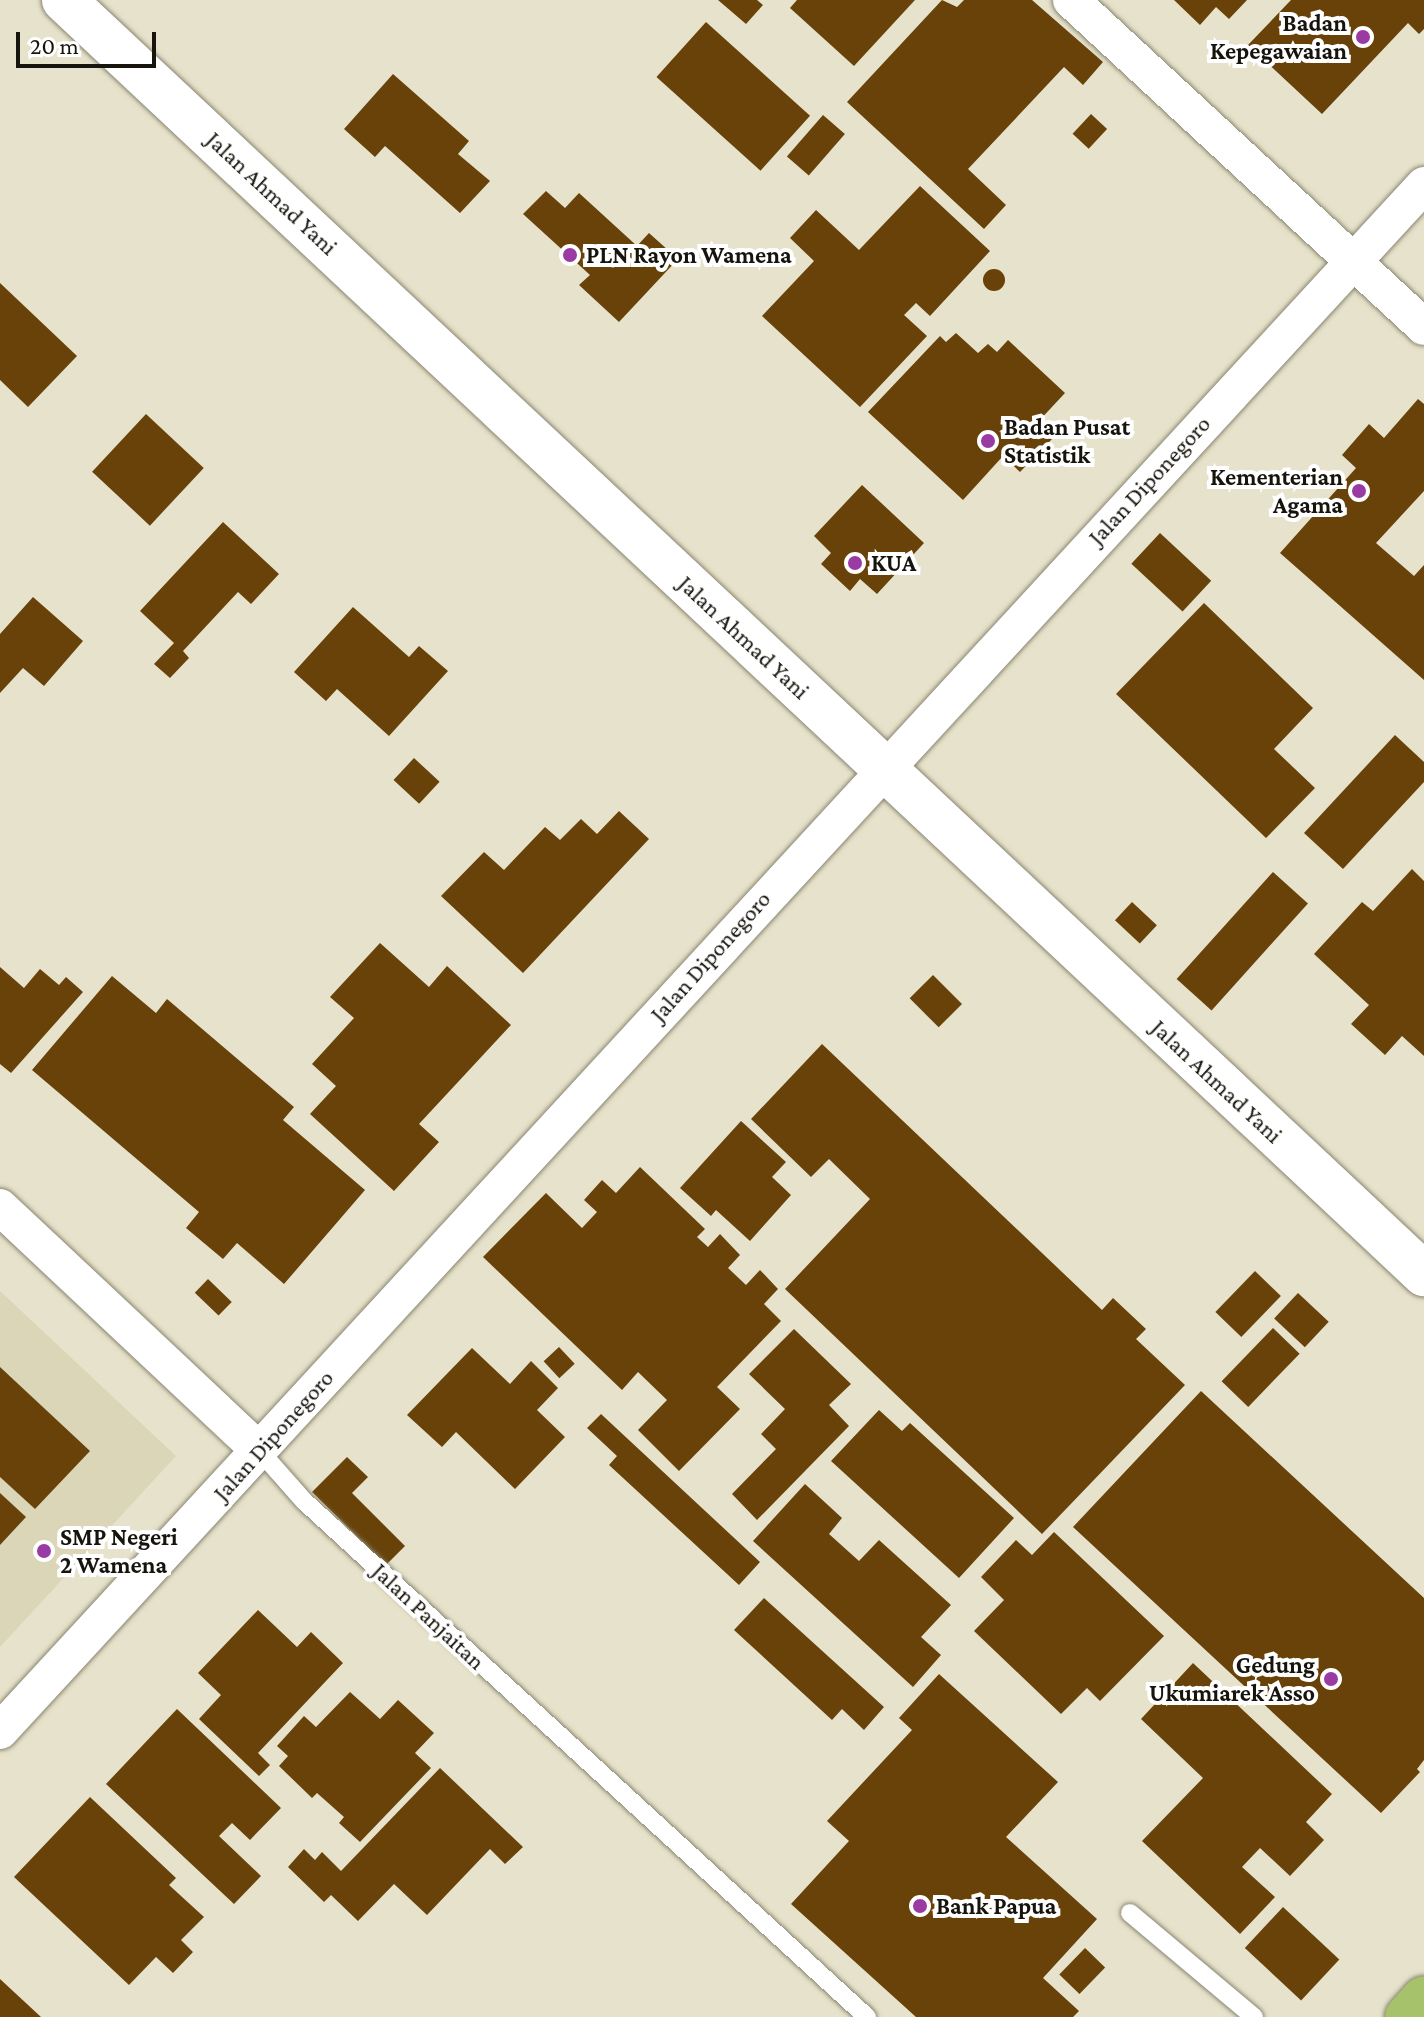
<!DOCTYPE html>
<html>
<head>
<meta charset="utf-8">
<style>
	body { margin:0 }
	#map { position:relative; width:1424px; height:2017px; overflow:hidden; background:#e6e2cb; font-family:"Crimson Pro",serif }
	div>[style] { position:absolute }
	.built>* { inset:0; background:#dcd6b8 }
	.building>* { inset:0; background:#684209; transform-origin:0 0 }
	.round { border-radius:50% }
	.roads { filter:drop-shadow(0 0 2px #8a8571) drop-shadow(0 0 2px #8a8571) }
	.lane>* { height:18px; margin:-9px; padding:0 9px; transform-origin:9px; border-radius:9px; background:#fff }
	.street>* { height:36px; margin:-18px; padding:0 18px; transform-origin:18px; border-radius:18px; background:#fff }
	.secondary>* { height:44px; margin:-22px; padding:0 22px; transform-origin:22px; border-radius:22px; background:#fff }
	.highway>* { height:44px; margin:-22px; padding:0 22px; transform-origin:22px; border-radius:22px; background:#a6c36c }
	.dots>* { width:22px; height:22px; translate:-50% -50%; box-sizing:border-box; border:4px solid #fff; border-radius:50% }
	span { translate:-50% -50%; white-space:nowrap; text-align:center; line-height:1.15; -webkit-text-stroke:8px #fff; paint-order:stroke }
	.poi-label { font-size:24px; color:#16140c; font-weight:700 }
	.right { translate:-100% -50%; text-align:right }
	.left { translate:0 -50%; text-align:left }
	.street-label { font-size:24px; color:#16140c }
	.scale { position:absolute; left:16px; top:32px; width:140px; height:36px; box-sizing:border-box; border:4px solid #16140c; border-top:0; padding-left:10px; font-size:24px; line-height:28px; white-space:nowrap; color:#16140c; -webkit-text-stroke:6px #fff; paint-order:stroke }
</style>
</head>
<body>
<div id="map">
	<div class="built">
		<div style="clip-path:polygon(0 1291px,176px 1456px,0 1647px)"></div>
	</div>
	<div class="building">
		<div style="clip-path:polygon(718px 0,757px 0,763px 5px,746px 24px)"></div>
		<div style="clip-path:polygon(797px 0,915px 0,854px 66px,790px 8px)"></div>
		<div style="clip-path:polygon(942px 0,957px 7px,964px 0,1032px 0,1103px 62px,1083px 85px,1064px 67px,968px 169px,1006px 205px,984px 229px,847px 102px)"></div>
		<div style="clip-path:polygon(1174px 0,1247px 0,1229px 19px,1216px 7px,1200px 25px)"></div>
		<div style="clip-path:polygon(1291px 0,1424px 0,1424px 29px,1419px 34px,1408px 23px,1322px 114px,1248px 45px)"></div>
		<div style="left:706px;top:22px;width:140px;height:74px;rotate:42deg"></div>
		<div style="clip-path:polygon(393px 74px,469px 141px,458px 154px,490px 181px,460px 213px,385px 146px,375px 157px,344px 129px)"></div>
		<div style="left:1091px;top:114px;width:22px;height:27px;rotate:43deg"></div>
		<div style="left:823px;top:115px;width:29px;height:55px;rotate:41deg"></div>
		<div style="clip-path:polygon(920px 186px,990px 251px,930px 316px,916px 303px,904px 315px,927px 336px,860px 407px,762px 316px,814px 261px,790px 238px,816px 210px,859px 250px)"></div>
		<div style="clip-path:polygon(546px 191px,565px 208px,579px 193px,637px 246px,649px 233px,678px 259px,619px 322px,579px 285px,590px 275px,523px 214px)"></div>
		<div class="round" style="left:983px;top:269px;width:22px;height:22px"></div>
		<div style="clip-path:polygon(0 283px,77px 356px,28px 407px,0 380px)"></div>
		<div style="clip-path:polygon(956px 333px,978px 353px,988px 344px,997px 352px,1008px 340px,1065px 393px,1037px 423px,1053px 438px,1020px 472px,1003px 456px,963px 500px,868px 412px,940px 336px,946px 342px)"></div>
		<div style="clip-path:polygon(1418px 399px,1424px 404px,1424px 491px,1376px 543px,1414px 576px,1424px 565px,1424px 680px,1280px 553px,1356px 468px,1342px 455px,1369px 424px,1384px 438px)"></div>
		<div style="left:146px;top:414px;width:79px;height:79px;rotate:43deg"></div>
		<div style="clip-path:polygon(862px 485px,924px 543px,877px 594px,860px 579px,850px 591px,821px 564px,831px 553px,814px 536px)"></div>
		<div style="clip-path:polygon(223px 522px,279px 574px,251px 604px,238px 592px,183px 651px,189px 658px,170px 678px,154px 664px,174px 643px,140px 611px)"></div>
		<div style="left:1160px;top:533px;width:70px;height:42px;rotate:43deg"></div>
		<div style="clip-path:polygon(33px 597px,83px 641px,44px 686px,23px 668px,0 693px,0 634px)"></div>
		<div style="clip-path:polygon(1204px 603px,1313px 708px,1274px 749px,1315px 788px,1266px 838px,1116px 694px)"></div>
		<div style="clip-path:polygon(353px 607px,409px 657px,419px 646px,448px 671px,389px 736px,337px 689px,326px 701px,294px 672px)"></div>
		<div style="clip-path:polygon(1395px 735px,1424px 762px,1424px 782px,1343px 869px,1304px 833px)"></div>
		<div style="left:414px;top:758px;width:35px;height:30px;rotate:43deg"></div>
		<div style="clip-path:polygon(619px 811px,649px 839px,523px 973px,441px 896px,484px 852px,504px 870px,545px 827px,560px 840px,581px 819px,597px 834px)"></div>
		<div style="clip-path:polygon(1412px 869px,1424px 881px,1424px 1056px,1402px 1036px,1385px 1055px,1351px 1024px,1369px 1005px,1314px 954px,1362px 902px,1373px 911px)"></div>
		<div style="left:1273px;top:872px;width:47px;height:144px;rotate:42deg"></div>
		<div style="left:1132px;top:902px;width:34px;height:25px;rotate:43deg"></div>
		<div style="clip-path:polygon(380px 943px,429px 987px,447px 966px,511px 1025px,419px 1124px,439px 1142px,394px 1191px,310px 1114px,336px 1086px,312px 1064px,354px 1018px,330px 997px)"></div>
		<div style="clip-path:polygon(0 967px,24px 988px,40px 969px,59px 985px,66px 977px,83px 992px,11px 1073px,0 1064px)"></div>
		<div style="left:933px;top:975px;width:41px;height:33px;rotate:45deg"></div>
		<div style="clip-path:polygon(112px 976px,156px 1013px,167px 999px,294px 1107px,283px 1120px,365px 1190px,284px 1284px,237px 1243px,223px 1259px,186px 1228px,199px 1212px,32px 1070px)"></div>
		<div style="clip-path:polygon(822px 1044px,1102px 1310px,1113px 1298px,1146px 1329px,1136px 1339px,1185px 1385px,1042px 1534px,785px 1289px,870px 1199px,829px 1159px,811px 1177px,751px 1119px)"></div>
		<div style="clip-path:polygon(741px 1121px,786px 1162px,772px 1177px,791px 1195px,750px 1241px,716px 1210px,711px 1216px,680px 1188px)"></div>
		<div style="clip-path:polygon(640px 1167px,705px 1229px,697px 1237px,708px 1247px,720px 1234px,740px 1255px,728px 1268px,746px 1285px,760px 1270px,778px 1289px,764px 1304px,781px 1321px,717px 1387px,740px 1409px,679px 1471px,638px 1430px,667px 1400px,638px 1372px,622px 1390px,483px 1257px,546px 1193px,582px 1228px,597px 1212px,584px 1200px,602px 1180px,616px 1193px)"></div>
		<div style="left:1255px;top:1271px;width:36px;height:57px;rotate:44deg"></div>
		<div style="left:208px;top:1279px;width:33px;height:19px;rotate:44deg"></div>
		<div style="left:1298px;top:1293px;width:42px;height:35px;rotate:43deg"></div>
		<div style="left:1273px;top:1328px;width:37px;height:74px;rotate:44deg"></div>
		<div style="clip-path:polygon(794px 1329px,851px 1384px,829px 1405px,849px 1426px,757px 1520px,732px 1494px,776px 1449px,761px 1434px,785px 1409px,749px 1374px)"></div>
		<div style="left:559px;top:1347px;width:23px;height:21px;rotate:47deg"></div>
		<div style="clip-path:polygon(472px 1348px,510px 1384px,531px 1361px,558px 1388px,537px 1410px,565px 1437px,515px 1489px,456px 1432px,442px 1447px,407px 1415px)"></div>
		<div style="clip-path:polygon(0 1367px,90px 1451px,35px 1509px,0 1477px)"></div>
		<div style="clip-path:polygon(1201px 1391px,1424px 1598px,1424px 1760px,1417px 1769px,1420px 1772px,1381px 1813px,1073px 1527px)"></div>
		<div style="clip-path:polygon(879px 1410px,902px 1431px,910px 1423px,1014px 1518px,959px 1578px,831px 1461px)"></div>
		<div style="clip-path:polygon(601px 1414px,760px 1562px,739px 1585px,609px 1465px,617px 1456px,587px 1428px)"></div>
		<div style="clip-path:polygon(347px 1457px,368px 1477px,352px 1493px,405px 1546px,386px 1565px,312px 1492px)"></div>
		<div style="clip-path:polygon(805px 1484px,842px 1518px,829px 1534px,859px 1561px,879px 1540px,951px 1605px,921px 1637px,941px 1655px,913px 1687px,753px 1541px)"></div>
		<div style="clip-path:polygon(0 1493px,26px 1517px,0 1545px)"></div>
		<div style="clip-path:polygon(1054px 1532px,1164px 1636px,1100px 1701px,1087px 1688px,1061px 1714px,974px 1631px,1004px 1600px,981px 1577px,1016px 1540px,1032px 1555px)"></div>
		<div style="clip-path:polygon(764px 1598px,884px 1707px,864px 1730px,842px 1709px,832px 1720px,734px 1630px)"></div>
		<div style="clip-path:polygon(258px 1610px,297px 1647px,311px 1632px,343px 1663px,258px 1753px,270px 1765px,259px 1776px,199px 1719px,221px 1695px,198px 1673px)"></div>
		<div style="clip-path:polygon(1193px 1663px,1332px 1794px,1306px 1822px,1324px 1840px,1290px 1876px,1260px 1848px,1242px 1867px,1275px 1897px,1240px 1934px,1142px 1841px,1203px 1778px,1141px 1719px)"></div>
		<div style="clip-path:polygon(939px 1674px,1058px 1782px,1006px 1837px,1097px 1919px,1043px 1978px,1079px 2011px,1073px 2017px,916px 2017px,791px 1904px,849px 1841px,827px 1821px,912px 1730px,899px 1718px)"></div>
		<div style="clip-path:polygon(350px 1692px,380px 1719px,398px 1700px,434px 1733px,415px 1753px,431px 1768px,360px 1842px,339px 1823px,344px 1817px,317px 1793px,312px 1798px,279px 1766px,288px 1756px,277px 1746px,304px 1716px,316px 1727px)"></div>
		<div style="clip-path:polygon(177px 1709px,281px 1808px,250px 1840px,232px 1823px,219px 1836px,261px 1876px,234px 1904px,106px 1784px)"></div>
		<div style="clip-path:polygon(440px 1768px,523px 1847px,505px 1864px,490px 1849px,427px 1915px,394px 1884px,358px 1921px,331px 1895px,324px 1902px,288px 1867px,304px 1849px,315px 1860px,322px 1852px,341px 1871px)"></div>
		<div style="clip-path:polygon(90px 1797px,176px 1878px,169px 1885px,204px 1917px,181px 1940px,193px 1952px,173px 1973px,156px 1957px,129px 1985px,14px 1877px)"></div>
		<div style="left:1283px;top:1907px;width:77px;height:56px;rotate:43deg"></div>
		<div style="left:1085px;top:1948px;width:28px;height:37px;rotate:44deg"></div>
		<div style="clip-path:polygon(0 1979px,41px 2017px,0 2017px)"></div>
	</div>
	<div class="roads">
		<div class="lane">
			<div style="left:259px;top:1450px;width:68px;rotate:48.6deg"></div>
			<div style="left:304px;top:1501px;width:764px;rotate:42.51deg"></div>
			<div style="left:1130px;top:1913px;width:162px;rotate:40deg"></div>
		</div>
		<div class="street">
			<div style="left:1071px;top:0;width:481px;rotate:42.8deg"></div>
			<div style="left:0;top:1207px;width:355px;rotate:43.2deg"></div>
			<div style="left:0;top:1731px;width:2102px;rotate:-47.35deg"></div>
		</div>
		<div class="secondary">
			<div style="left:64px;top:0;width:1864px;rotate:43.13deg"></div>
		</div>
		<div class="highway">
			<div style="left:1407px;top:2017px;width:25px;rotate:-48deg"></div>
		</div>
	</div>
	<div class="dots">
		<div style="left:1363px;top:37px;background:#9a3aa3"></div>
		<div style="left:570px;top:255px;background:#9a3aa3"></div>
		<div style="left:988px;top:441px;background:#9a3aa3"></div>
		<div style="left:1359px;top:491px;background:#9a3aa3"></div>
		<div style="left:855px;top:563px;background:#9a3aa3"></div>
		<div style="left:44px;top:1551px;background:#9a3aa3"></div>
		<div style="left:1331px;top:1679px;background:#9a3aa3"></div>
		<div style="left:920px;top:1906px;background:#9a3aa3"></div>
	</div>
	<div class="poi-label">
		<span class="right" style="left:1347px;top:37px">Badan<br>Kepegawaian</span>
		<span class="left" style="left:586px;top:255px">PLN Rayon Wamena</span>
		<span class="left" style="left:1004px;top:441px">Badan Pusat<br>Statistik</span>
		<span class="right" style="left:1343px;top:491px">Kementerian<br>Agama</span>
		<span class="left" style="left:871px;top:563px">KUA</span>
		<span class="left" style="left:60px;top:1551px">SMP Negeri<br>2 Wamena</span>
		<span class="right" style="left:1315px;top:1679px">Gedung<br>Ukumiarek Asso</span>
		<span class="left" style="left:936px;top:1906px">Bank Papua</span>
	</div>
	<div class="street-label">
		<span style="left:272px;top:193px;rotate:43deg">Jalan Ahmad Yani</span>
		<span style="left:1149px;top:480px;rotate:-47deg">Jalan Diponegoro</span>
		<span style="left:744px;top:637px;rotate:43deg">Jalan Ahmad Yani</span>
		<span style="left:710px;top:956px;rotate:-48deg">Jalan Diponegoro</span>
		<span style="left:1217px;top:1081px;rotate:43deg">Jalan Ahmad Yani</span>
		<span style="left:273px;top:1435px;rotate:-48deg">Jalan Diponegoro</span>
		<span style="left:429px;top:1616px;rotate:43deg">Jalan Panjaitan</span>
	</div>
	<div class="scale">20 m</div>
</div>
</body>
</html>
